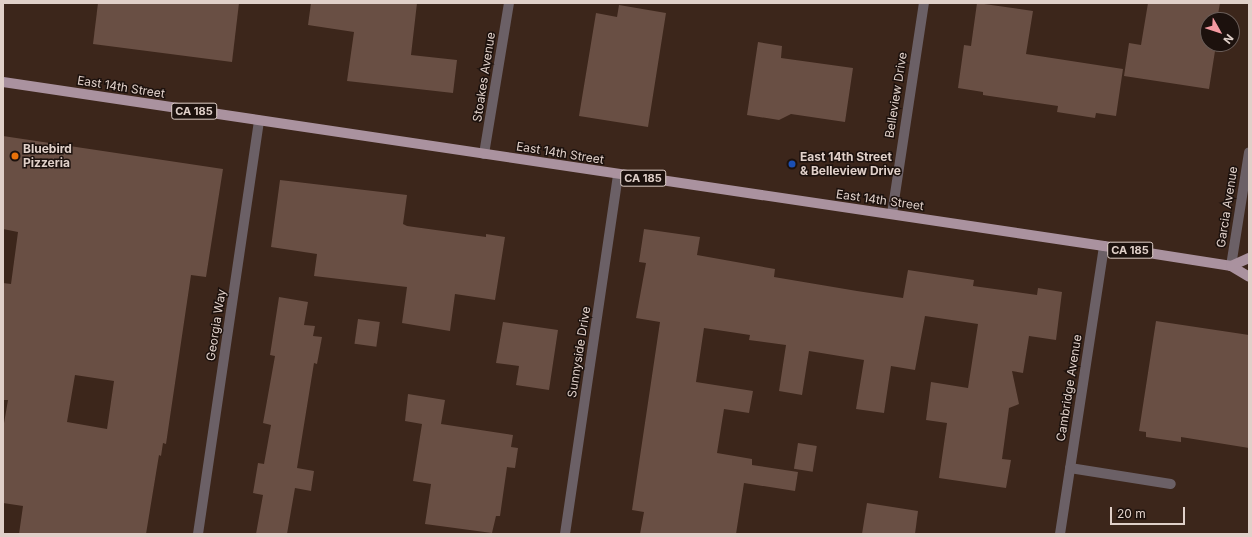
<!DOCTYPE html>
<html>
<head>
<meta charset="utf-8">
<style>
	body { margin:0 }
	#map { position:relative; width:1252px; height:537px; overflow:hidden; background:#3c261b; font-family:Inter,sans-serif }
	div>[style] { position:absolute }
	.building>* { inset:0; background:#694f44; transform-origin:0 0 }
	.minor>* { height:10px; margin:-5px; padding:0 5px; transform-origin:5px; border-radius:5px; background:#6b6066 }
	.major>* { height:10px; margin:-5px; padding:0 5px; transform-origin:5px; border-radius:5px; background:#aa929f }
	.dots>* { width:11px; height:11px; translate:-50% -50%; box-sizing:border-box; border:2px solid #1c110d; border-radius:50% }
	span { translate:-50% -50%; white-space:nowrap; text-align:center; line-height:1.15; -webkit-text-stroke:3px #1c110d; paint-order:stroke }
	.shield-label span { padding:1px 3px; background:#1c110d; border:1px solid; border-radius:3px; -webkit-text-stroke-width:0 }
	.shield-label { font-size:11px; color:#e0d0c9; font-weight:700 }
	.street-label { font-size:12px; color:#e0d0c9 }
	.poi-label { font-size:12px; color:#e0d0c9; font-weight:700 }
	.left { translate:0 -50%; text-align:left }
	.frame { position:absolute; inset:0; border:4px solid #e0d0c9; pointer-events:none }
	.north { position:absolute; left:1200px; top:12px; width:40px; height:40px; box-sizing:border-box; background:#1c110d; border:1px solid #6a5d58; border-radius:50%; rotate:129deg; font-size:11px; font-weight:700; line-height:16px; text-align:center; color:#e0d0c9 }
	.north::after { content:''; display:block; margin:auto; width:14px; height:18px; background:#f49aa1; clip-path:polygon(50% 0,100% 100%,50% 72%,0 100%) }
	.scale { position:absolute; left:1110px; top:507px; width:75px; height:18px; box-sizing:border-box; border:2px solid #e0d0c9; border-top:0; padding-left:5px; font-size:12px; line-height:14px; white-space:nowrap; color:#e0d0c9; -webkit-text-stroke:3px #1c110d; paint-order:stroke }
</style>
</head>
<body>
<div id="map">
	<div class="building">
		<div style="clip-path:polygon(98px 3px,239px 3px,232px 62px,93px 44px)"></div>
		<div style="clip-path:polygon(311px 3px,417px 3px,411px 55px,457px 60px,453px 93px,347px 81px,354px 32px,308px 25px)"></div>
		<div style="clip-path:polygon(977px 3px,1033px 11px,1026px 54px,1123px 69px,1116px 116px,1096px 113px,1095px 118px,1057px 112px,1058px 106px,983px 95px,983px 92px,958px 88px,964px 45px,971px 46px)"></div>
		<div style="clip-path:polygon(1148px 3px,1220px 3px,1217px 20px,1208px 20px,1208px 44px,1213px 44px,1212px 50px,1215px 51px,1209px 89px,1124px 76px,1129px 43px,1141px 45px)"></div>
		<div style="clip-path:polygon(619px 5px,666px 13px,648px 127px,579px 116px,596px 13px,617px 17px)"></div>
		<div style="clip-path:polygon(758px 42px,782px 46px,781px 58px,853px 68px,845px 122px,791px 114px,779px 120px,747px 115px)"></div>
		<div style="clip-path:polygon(evenodd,3px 136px,223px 169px,206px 277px,191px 275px,166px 444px,163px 443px,161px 456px,159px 455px,146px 534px,19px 534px,23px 506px,3px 503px,3px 429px,8px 400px,3px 400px,3px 283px,11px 284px,18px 232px,3px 229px,3px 136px,75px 375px,114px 381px,107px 429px,67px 422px,75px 375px)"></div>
		<div style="clip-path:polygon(280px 180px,407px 195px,403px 224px,407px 226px,486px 237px,486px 234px,505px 237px,495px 300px,455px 294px,450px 331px,402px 323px,407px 287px,314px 276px,317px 254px,271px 247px)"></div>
		<div style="clip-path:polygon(644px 229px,700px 237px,697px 255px,775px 269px,774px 277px,857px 291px,903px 298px,908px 270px,974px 280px,973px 286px,1037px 295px,1038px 288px,1062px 292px,1056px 340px,1029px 336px,1023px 373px,1012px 371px,1019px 404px,1009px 408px,1002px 459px,1011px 460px,1006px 488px,939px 478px,947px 423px,926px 420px,931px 382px,968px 388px,978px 324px,925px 316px,915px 370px,891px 366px,884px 413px,856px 409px,864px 360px,809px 351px,802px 395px,779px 391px,786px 345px,749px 340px,750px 335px,704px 328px,696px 382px,753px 391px,749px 413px,724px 409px,717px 453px,752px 459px,752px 465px,798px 472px,795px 491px,744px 483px,736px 534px,640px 534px,644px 512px,632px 510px,660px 322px,636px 318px,646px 263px,639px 262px)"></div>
		<div style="clip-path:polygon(279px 297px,308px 302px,304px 325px,315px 326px,313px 336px,322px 337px,317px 364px,314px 363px,297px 468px,314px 471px,311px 491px,295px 488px,287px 534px,256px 534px,263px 495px,253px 493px,258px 463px,264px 464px,271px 425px,263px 423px,275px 356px,270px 355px)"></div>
		<div style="left:358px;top:319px;width:22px;height:25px;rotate:8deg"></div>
		<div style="clip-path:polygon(1156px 321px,1249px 335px,1249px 448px,1181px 437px,1181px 442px,1146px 437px,1146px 432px,1139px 431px)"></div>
		<div style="clip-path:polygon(503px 322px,558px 330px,549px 390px,516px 385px,519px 366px,496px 363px)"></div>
		<div style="clip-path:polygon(408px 394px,445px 400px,441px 424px,513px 435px,511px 447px,518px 448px,515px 468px,507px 467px,500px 516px,496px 516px,492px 533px,425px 524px,431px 484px,413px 481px,422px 424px,405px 421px)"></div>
		<div style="left:798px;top:443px;width:19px;height:26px;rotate:9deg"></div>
		<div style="clip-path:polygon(867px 503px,918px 511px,915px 534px,862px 534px)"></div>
	</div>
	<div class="minor">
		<div style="left:484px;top:154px;width:153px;rotate:-80.6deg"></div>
		<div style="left:892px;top:214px;width:213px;rotate:-81.4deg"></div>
		<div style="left:1231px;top:266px;width:115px;rotate:-81deg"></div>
		<div style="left:1070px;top:468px;width:102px;rotate:9deg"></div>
		<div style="left:198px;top:534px;width:418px;rotate:-81.6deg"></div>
		<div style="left:565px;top:534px;width:363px;rotate:-81.6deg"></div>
		<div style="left:1060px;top:534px;width:291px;rotate:-81.3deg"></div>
	</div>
	<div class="major">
		<div style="left:3px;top:82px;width:1113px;rotate:8.47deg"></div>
		<div style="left:1104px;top:246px;width:129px;rotate:8.9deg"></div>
		<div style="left:1231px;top:266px;width:21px;rotate:31deg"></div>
		<div style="left:1231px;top:266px;width:20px;rotate:-24deg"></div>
	</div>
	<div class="dots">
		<div style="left:15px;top:156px;background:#e8710a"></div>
		<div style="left:792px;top:164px;background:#1a4fb4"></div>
	</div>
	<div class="shield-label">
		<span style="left:194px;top:111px">CA 185</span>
		<span style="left:643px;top:178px">CA 185</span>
		<span style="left:1130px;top:250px">CA 185</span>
	</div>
	<div class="street-label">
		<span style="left:484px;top:77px;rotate:-81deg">Stoakes Avenue</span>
		<span style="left:121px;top:87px;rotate:9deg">East 14th Street</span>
		<span style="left:896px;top:95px;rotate:-81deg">Belleview Drive</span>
		<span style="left:560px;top:153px;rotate:9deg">East 14th Street</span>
		<span style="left:880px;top:200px;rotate:8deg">East 14th Street</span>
		<span style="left:1227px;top:207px;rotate:-81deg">Garcia Avenue</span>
		<span style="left:216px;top:325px;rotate:-81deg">Georgia Way</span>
		<span style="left:579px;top:352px;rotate:-81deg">Sunnyside Drive</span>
		<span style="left:1069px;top:388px;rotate:-81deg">Cambridge Avenue</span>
	</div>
	<div class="poi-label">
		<span class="left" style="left:23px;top:156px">Bluebird<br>Pizzeria</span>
		<span class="left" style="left:800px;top:164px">East 14th Street<br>&amp; Belleview Drive</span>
	</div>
	<div class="frame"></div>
	<div class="north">N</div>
	<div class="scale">20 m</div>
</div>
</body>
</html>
